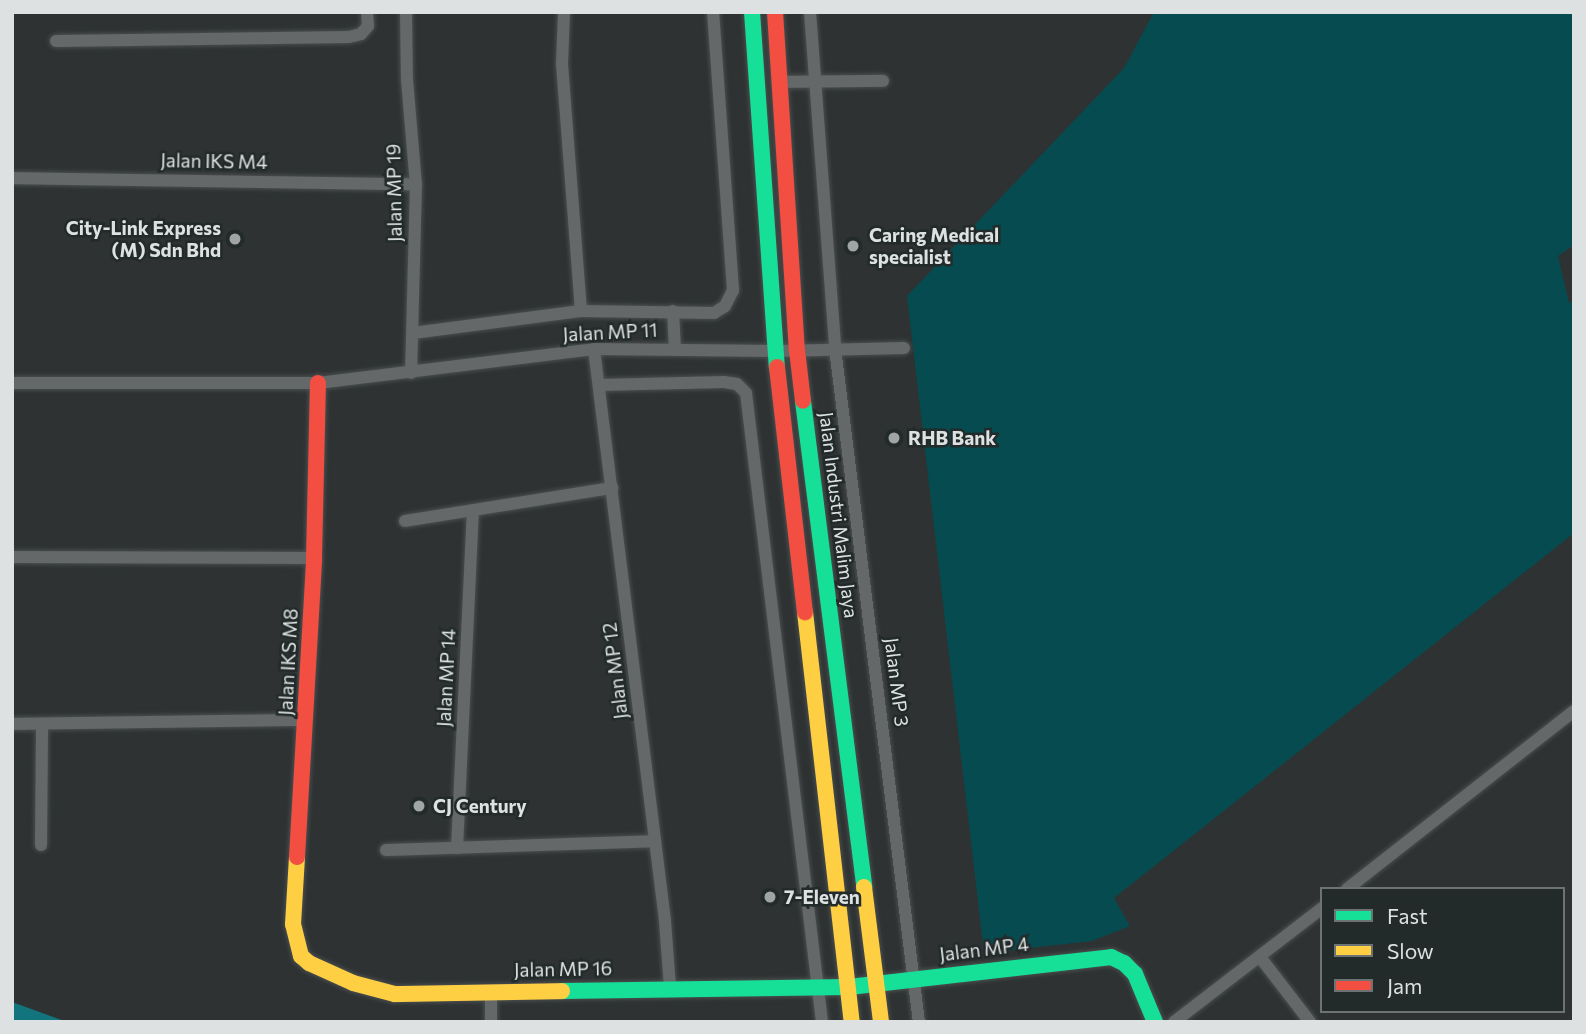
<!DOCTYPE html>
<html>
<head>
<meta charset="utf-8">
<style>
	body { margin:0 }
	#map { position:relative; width:1586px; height:1034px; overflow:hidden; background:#2e3232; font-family:Commissioner,sans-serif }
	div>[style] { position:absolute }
	.green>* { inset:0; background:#064b50 }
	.water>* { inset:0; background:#12757d }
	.roads { filter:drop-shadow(0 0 2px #4a4e4e) drop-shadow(0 0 2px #4a4e4e) }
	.street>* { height:12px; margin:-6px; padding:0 6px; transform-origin:6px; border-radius:6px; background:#656868 }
	.fast>* { height:16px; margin:-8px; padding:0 8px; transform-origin:8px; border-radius:8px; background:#16e098 }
	.slow>* { height:16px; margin:-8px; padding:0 8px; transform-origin:8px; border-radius:8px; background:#ffcf43 }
	.jam>* { height:16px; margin:-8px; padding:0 8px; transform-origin:8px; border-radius:8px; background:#f24e42 }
	.dots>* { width:19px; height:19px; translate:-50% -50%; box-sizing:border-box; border:4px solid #222a2a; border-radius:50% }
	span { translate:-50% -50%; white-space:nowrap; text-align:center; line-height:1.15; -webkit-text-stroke:5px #222a2a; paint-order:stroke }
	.street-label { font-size:19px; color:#dde1e2 }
	.poi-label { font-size:19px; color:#dde1e2; font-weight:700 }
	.right { translate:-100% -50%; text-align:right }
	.left { translate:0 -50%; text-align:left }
	.frame { position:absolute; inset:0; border:14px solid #dde1e2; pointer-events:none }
	.legend { position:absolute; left:1320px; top:887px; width:245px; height:126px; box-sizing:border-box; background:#222a2a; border:2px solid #6d7374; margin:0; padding:9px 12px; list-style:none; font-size:21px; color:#dde1e2 }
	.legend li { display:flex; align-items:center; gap:14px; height:35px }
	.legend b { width:35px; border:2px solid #6d7374 }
</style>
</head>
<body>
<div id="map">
	<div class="green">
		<div style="clip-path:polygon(1154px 12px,1574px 12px,1574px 245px,1558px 256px,1569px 303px,1574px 301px,1574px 533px,1114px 898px,1130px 926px,1092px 941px,984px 953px,907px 296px,1124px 68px)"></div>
	</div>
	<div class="water">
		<div style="clip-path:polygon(12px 1002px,67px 1022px,12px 1022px)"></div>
	</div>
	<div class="roads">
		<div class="street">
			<div style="left:406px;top:12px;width:68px;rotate:89.2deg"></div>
			<div style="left:407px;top:80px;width:104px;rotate:85.1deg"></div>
			<div style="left:416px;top:184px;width:189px;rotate:91.5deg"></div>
			<div style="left:564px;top:12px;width:52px;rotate:92.2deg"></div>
			<div style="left:562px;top:64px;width:248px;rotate:85.6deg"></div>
			<div style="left:810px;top:12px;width:337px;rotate:85.7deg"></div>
			<div style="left:835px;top:348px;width:679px;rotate:82.9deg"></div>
			<div style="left:56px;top:41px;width:293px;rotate:-0.8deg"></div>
			<div style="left:349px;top:37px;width:12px;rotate:-14deg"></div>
			<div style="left:361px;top:34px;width:11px;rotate:-49deg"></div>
			<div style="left:368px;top:26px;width:14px;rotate:-94deg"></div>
			<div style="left:779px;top:82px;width:104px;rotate:-0.6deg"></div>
			<div style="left:12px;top:178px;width:404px;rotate:0.9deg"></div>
			<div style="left:673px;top:311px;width:37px;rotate:87deg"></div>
			<div style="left:413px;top:333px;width:169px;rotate:-7.5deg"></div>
			<div style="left:581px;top:311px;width:133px;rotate:0.9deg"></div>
			<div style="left:714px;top:313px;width:13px;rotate:-32deg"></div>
			<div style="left:725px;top:306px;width:18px;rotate:-63deg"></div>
			<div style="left:733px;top:290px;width:279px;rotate:-94.1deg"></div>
			<div style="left:594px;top:349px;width:576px;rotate:82.92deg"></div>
			<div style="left:665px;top:921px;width:67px;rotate:85.7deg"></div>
			<div style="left:12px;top:383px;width:306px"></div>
			<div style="left:318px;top:383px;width:278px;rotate:-7deg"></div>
			<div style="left:594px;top:349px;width:181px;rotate:0.6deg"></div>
			<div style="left:775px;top:351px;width:129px;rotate:-1.3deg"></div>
			<div style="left:599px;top:385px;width:125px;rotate:-1.4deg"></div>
			<div style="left:724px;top:382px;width:13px;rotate:9deg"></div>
			<div style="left:737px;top:384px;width:13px;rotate:45deg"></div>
			<div style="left:746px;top:393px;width:634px;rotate:83.11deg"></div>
			<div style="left:405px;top:521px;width:210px;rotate:-9.1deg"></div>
			<div style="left:12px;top:557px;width:302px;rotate:0.2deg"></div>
			<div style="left:12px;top:724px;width:293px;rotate:-0.8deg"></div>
			<div style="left:41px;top:845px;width:121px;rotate:-89.5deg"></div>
			<div style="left:457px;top:848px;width:338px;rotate:-87.3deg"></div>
			<div style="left:386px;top:850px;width:269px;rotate:-1.9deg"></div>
			<div style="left:1347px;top:889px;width:288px;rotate:-38.1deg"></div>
			<div style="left:1260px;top:957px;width:82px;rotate:52.4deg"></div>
			<div style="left:491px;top:1022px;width:31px;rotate:-90deg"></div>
			<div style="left:1174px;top:1022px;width:187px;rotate:-37.6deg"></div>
		</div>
		<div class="fast">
			<div style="left:752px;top:12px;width:356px;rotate:86deg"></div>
			<div style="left:803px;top:401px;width:490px;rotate:82.8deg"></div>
			<div style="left:562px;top:991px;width:287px;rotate:-0.8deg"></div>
			<div style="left:849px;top:987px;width:264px;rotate:-6.5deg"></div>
			<div style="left:1111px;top:957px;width:14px;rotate:25deg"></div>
			<div style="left:1124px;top:963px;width:16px;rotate:45deg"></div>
			<div style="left:1135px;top:974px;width:52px;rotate:67.4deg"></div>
		</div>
		<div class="slow">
			<div style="left:805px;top:612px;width:413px;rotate:83.5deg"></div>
			<div style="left:297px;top:857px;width:67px;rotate:93.4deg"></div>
			<div style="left:293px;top:924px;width:33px;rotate:76deg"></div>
			<div style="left:301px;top:956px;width:11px;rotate:41deg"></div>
			<div style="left:309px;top:963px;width:48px;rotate:24.4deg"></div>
			<div style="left:353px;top:983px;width:43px;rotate:14.7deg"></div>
			<div style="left:395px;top:994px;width:167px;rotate:-1deg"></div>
			<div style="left:864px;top:887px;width:136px;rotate:82.8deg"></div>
		</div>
		<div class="jam">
			<div style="left:775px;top:12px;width:339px;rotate:86.3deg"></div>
			<div style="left:797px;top:350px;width:51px;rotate:83.3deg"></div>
			<div style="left:777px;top:367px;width:247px;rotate:83.5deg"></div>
			<div style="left:297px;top:857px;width:299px;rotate:-86.7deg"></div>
			<div style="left:314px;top:558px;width:175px;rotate:-88.7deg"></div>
		</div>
	</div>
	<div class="dots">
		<div style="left:235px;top:239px;background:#a0a4a4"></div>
		<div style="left:853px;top:246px;background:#a0a4a4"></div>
		<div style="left:894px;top:438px;background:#a0a4a4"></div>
		<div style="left:419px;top:806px;background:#a0a4a4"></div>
		<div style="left:770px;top:897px;background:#a0a4a4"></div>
	</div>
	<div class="street-label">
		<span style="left:214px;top:161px;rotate:1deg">Jalan IKS M4</span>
		<span style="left:394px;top:193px;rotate:-91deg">Jalan MP 19</span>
		<span style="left:610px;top:332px;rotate:-3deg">Jalan MP 11</span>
		<span style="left:839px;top:515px;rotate:83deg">Jalan Industri Malim Jaya</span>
		<span style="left:288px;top:662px;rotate:-87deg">Jalan IKS M8</span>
		<span style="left:615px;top:671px;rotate:-97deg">Jalan MP 12</span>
		<span style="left:446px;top:678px;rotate:-87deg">Jalan MP 14</span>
		<span style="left:897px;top:682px;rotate:83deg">Jalan MP 3</span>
		<span style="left:984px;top:949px;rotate:-7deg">Jalan MP 4</span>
		<span style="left:563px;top:969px;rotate:-1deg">Jalan MP 16</span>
	</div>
	<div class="poi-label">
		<span class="right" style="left:221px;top:239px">City-Link Express<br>(M) Sdn Bhd</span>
		<span class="left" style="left:869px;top:246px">Caring Medical<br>specialist</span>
		<span class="left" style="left:908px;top:438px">RHB Bank</span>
		<span class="left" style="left:433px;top:806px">CJ Century</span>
		<span class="left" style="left:784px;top:897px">7-Eleven</span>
	</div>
	<div class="frame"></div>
	<ul class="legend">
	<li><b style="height:9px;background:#16e098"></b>Fast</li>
	<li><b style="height:9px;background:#ffcf43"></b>Slow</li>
	<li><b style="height:9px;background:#f24e42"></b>Jam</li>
	</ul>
</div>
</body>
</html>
